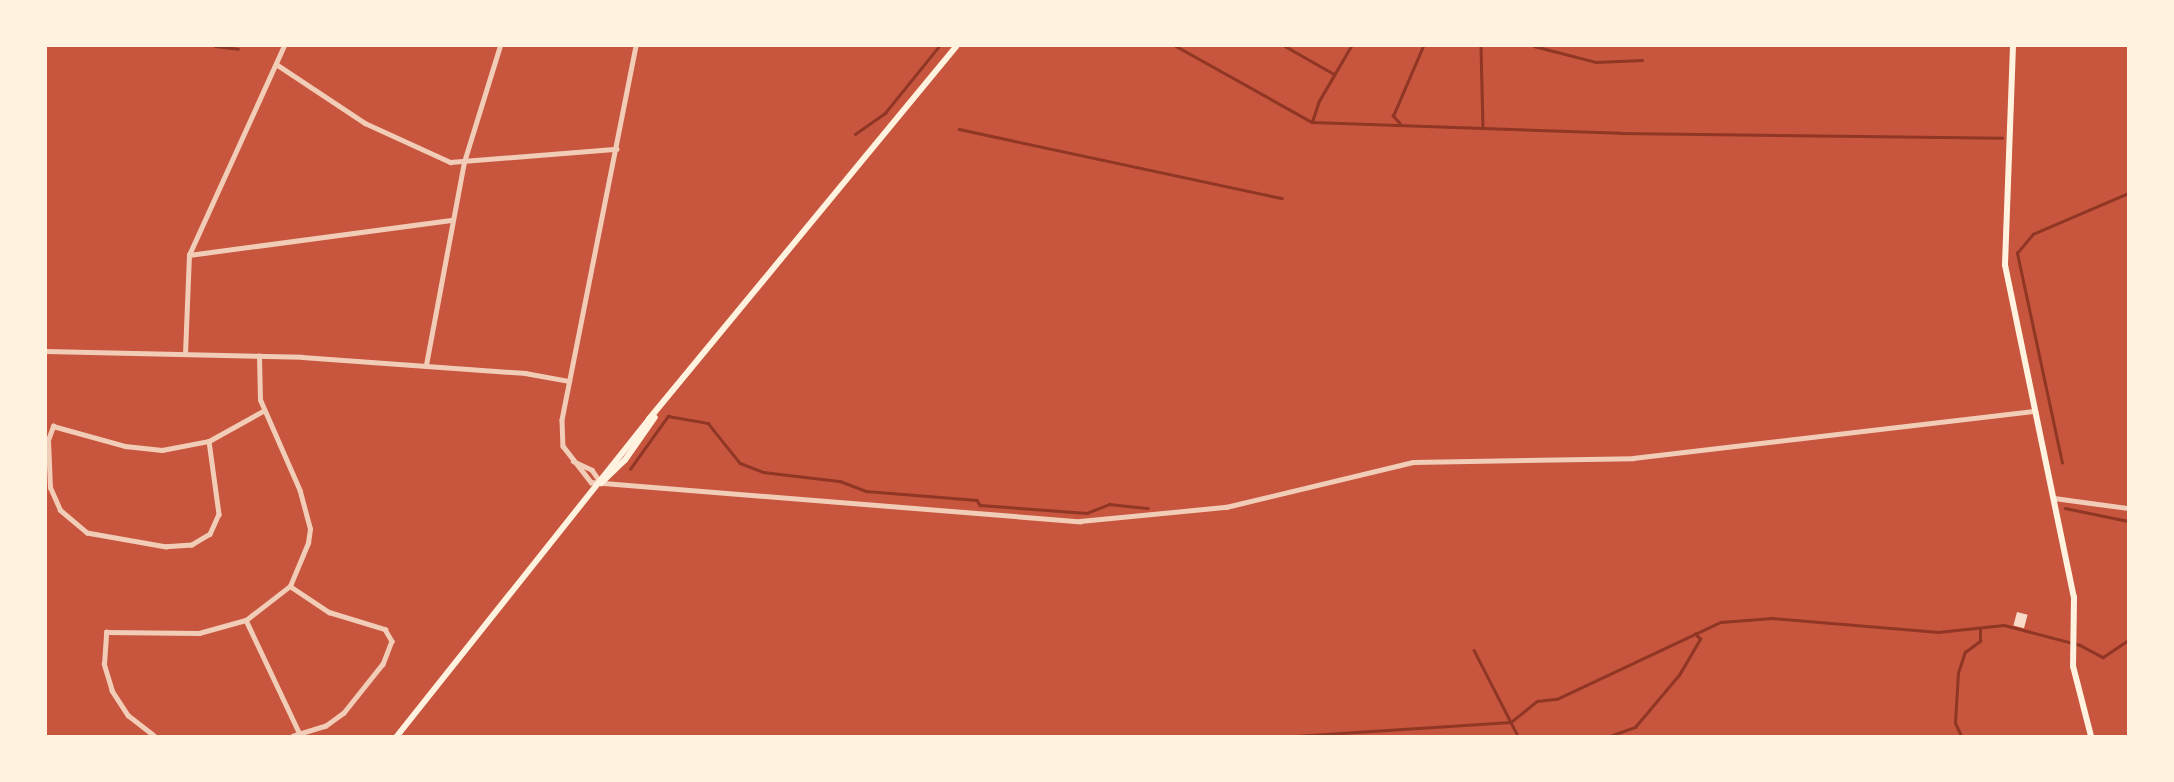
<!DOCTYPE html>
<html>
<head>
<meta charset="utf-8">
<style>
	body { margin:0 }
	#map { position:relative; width:2174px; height:782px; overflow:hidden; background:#c8553d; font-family:Raleway,sans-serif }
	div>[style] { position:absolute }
	.stream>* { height:2.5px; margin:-1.25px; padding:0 1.25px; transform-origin:1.25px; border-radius:1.25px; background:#8f3625 }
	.building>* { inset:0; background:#f7dbc8; transform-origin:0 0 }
	.minor>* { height:4.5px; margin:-2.25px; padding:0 2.25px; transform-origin:2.25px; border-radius:2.25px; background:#f1ccb7 }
	.secondary>* { height:6px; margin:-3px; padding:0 3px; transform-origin:3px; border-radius:3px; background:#fff3e0 }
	span { translate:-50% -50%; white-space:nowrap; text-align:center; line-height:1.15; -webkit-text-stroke:7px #fff3e0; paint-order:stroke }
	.frame { position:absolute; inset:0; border:47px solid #fff3e0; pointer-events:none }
</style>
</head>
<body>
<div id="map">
	<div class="stream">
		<div style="left:215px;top:46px;width:23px;rotate:7deg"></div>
		<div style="left:1176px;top:46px;width:156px;rotate:29.2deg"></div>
		<div style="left:1312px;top:122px;width:308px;rotate:2deg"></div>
		<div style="left:1620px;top:133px;width:382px;rotate:0.7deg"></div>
		<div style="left:1285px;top:46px;width:56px;rotate:29.7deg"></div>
		<div style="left:1481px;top:46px;width:80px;rotate:88.6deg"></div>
		<div style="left:1534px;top:46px;width:64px;rotate:14.5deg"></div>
		<div style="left:1596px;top:62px;width:46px;rotate:-2.5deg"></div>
		<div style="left:1312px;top:122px;width:22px;rotate:-72deg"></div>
		<div style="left:1319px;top:101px;width:64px;rotate:-59.8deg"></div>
		<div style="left:1400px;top:124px;width:11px;rotate:-131deg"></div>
		<div style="left:1393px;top:116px;width:76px;rotate:-66.8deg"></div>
		<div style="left:959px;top:129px;width:330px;rotate:12.1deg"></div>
		<div style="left:855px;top:134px;width:37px;rotate:-35deg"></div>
		<div style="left:885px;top:113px;width:86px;rotate:-51.1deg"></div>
		<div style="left:2062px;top:463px;width:215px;rotate:-102.1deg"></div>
		<div style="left:2017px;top:253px;width:25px;rotate:-50deg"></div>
		<div style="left:2033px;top:234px;width:103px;rotate:-23.3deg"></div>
		<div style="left:630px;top:469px;width:65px;rotate:-54.4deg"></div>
		<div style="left:668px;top:416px;width:41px;rotate:9.9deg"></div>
		<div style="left:708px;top:423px;width:51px;rotate:51.3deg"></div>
		<div style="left:740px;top:463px;width:25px;rotate:21deg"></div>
		<div style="left:763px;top:472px;width:78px;rotate:6.7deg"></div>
		<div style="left:840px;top:481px;width:28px;rotate:21deg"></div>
		<div style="left:866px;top:491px;width:111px;rotate:4.6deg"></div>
		<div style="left:977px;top:500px;width:6px;rotate:59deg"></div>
		<div style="left:980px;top:505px;width:107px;rotate:4.3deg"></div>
		<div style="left:1087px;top:513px;width:24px;rotate:-22deg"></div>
		<div style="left:1109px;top:504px;width:39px;rotate:6deg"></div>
		<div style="left:2065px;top:508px;width:64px;rotate:11.7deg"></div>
		<div style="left:1474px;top:650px;width:97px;rotate:62.9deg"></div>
		<div style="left:1295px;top:736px;width:216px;rotate:-3.7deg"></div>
		<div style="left:1511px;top:722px;width:33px;rotate:-39deg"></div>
		<div style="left:1537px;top:701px;width:20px;rotate:-6deg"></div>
		<div style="left:1557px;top:699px;width:181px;rotate:-25.2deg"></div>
		<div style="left:1721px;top:622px;width:51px;rotate:-4.5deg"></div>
		<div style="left:1772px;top:618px;width:167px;rotate:4.8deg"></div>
		<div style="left:1938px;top:632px;width:66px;rotate:-6.1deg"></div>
		<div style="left:2004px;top:625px;width:79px;rotate:14.7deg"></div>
		<div style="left:2080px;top:645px;width:26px;rotate:28deg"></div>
		<div style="left:2103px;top:657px;width:30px;rotate:-34deg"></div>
		<div style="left:1610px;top:736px;width:27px;rotate:-20deg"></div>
		<div style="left:1635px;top:727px;width:68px;rotate:-49.8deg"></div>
		<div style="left:1679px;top:675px;width:42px;rotate:-59.7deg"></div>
		<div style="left:1700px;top:639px;width:7px;rotate:-135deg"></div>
		<div style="left:1961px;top:736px;width:14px;rotate:-115deg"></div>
		<div style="left:1955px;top:723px;width:50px;rotate:-86.6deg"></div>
		<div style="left:1958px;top:673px;width:22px;rotate:-72deg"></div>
		<div style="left:1965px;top:652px;width:19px;rotate:-36deg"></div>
		<div style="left:1980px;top:641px;width:12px;rotate:-90deg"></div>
	</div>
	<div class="building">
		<div style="left:2017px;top:612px;width:11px;height:14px;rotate:15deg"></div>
	</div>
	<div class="minor">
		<div style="left:636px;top:46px;width:381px;rotate:101.2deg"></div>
		<div style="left:562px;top:420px;width:26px;rotate:88deg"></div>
		<div style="left:563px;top:446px;width:46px;rotate:52.1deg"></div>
		<div style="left:591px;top:482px;width:491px;rotate:4.6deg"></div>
		<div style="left:1080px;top:521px;width:147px;rotate:-5.5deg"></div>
		<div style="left:1226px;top:507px;width:192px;rotate:-13.5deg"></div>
		<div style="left:1413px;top:462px;width:220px;rotate:-1deg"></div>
		<div style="left:1633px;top:458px;width:405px;rotate:-6.7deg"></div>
		<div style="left:276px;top:64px;width:107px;rotate:33.5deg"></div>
		<div style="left:365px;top:123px;width:94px;rotate:24.6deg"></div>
		<div style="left:450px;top:162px;width:167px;rotate:-4.5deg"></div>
		<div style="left:189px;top:255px;width:264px;rotate:-7.6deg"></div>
		<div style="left:46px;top:351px;width:256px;rotate:1.3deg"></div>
		<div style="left:302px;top:357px;width:224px;rotate:4.1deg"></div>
		<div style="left:525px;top:373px;width:45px;rotate:10.3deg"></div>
		<div style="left:185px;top:354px;width:99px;rotate:-87.7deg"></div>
		<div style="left:189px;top:255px;width:230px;rotate:-65.6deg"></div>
		<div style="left:426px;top:365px;width:207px;rotate:-79.4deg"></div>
		<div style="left:464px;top:162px;width:121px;rotate:-72.8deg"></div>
		<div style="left:209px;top:441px;width:74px;rotate:82.2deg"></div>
		<div style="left:219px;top:514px;width:22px;rotate:114deg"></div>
		<div style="left:210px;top:534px;width:21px;rotate:149deg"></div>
		<div style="left:192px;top:545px;width:26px;rotate:176deg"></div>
		<div style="left:166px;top:547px;width:80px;rotate:-170deg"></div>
		<div style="left:87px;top:533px;width:35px;rotate:-140deg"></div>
		<div style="left:60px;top:510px;width:24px;rotate:-114deg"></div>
		<div style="left:50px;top:488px;width:48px;rotate:-92.4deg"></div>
		<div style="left:48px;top:440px;width:15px;rotate:-70deg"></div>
		<div style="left:53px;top:426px;width:75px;rotate:15.5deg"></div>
		<div style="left:125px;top:446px;width:37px;rotate:6deg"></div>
		<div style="left:162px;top:450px;width:48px;rotate:-10.8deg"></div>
		<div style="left:209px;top:441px;width:62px;rotate:-29.1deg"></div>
		<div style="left:573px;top:461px;width:21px;rotate:25deg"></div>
		<div style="left:592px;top:470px;width:16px;rotate:55deg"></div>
		<div style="left:2054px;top:498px;width:75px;rotate:7.7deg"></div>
		<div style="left:290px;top:586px;width:47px;rotate:33.7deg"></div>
		<div style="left:329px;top:612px;width:59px;rotate:16.9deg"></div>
		<div style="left:385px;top:629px;width:14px;rotate:60deg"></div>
		<div style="left:392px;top:641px;width:25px;rotate:111deg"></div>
		<div style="left:383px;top:664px;width:63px;rotate:128.5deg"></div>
		<div style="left:344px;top:713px;width:22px;rotate:144deg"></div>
		<div style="left:326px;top:726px;width:34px;rotate:163deg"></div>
		<div style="left:246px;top:620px;width:126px;rotate:64.7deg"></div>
		<div style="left:154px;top:736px;width:33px;rotate:-142deg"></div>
		<div style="left:128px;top:716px;width:30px;rotate:-123deg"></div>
		<div style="left:112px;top:691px;width:28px;rotate:-107deg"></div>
		<div style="left:104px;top:664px;width:32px;rotate:-86deg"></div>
		<div style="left:106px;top:632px;width:93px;rotate:0.6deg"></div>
		<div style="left:199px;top:633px;width:49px;rotate:-15.5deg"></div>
		<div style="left:246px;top:620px;width:56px;rotate:-37.7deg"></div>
		<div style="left:290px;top:586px;width:47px;rotate:-67.3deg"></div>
		<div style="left:308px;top:543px;width:14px;rotate:-82deg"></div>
		<div style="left:310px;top:529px;width:39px;rotate:-105deg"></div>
		<div style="left:300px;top:491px;width:99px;rotate:-113.7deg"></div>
		<div style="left:260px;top:400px;width:44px;rotate:-91.3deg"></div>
	</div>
	<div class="secondary">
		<div style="left:2013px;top:46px;width:219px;rotate:92.1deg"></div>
		<div style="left:2005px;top:265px;width:339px;rotate:78.3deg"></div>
		<div style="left:2074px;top:597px;width:69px;rotate:90.8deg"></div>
		<div style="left:2073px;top:666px;width:72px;rotate:75.6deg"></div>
		<div style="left:601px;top:483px;width:33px;rotate:-44deg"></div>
		<div style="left:625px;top:460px;width:52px;rotate:-55.1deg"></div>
		<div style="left:397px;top:736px;width:405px;rotate:-51.5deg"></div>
		<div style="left:649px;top:419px;width:483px;rotate:-50.5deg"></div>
	</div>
	<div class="frame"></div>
</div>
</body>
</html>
